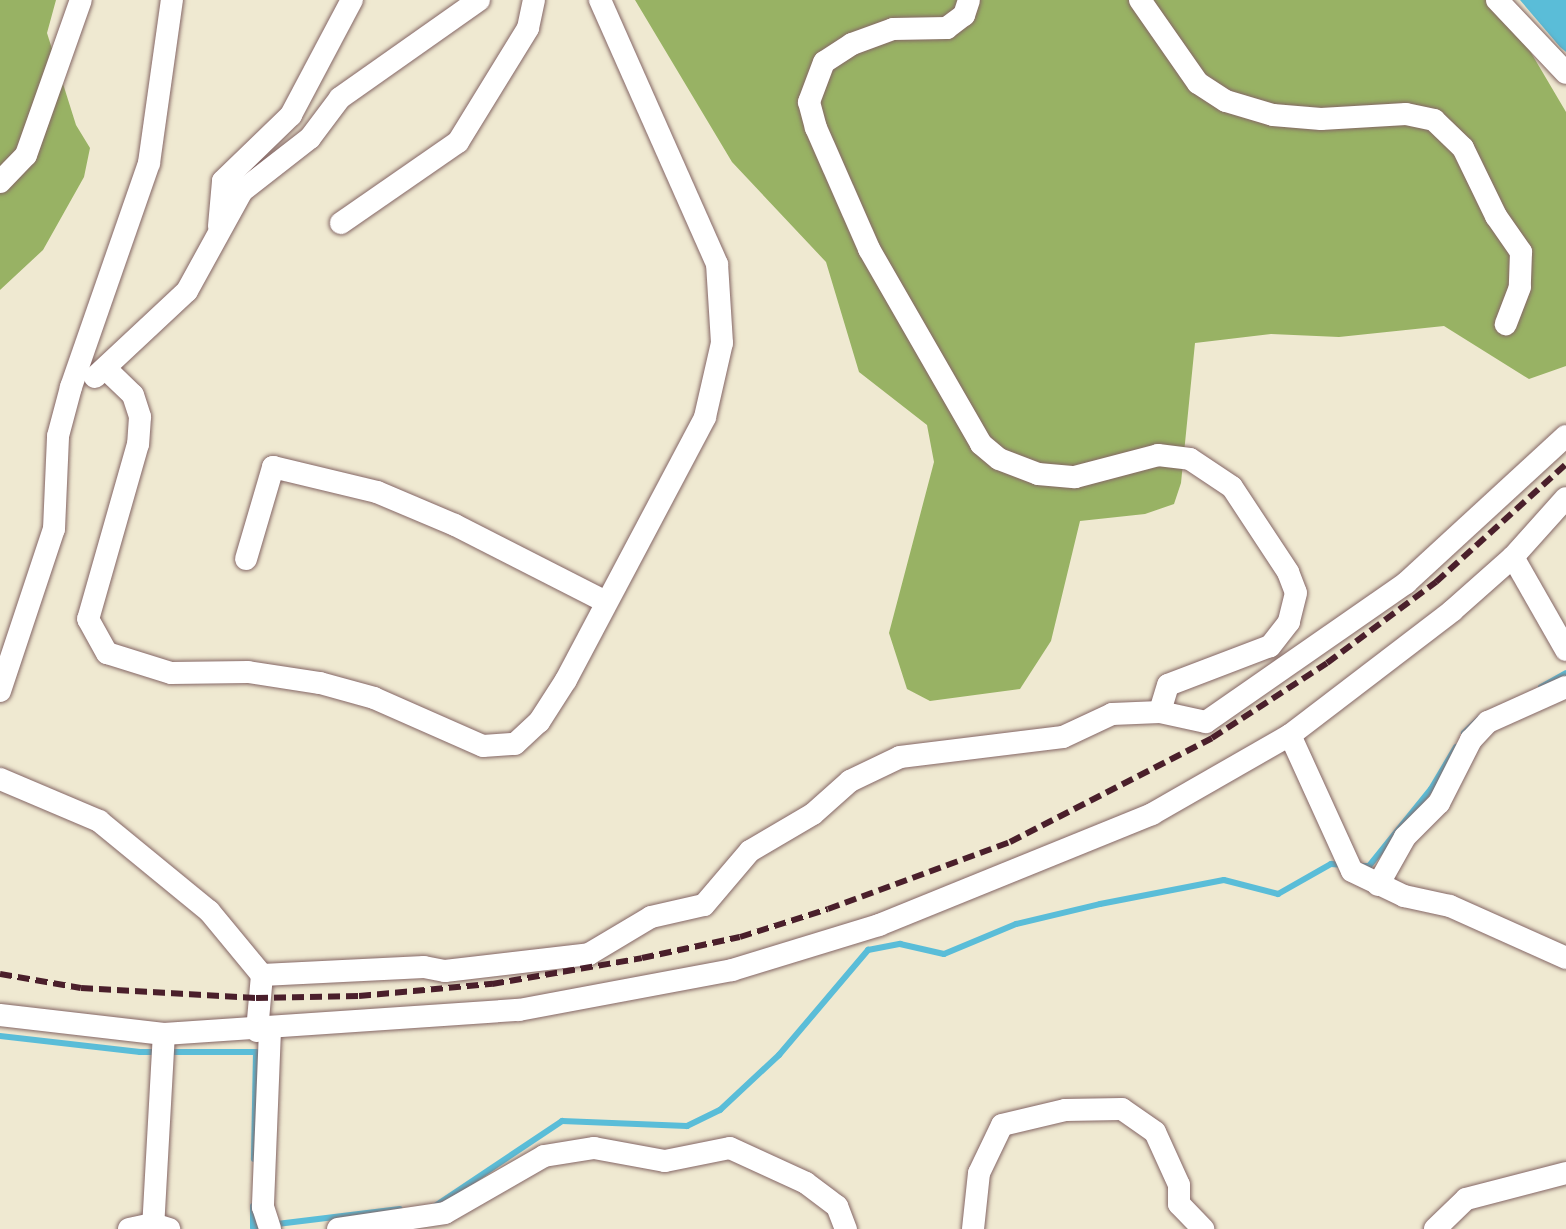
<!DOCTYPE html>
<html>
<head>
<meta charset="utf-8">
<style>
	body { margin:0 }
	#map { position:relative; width:1566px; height:1229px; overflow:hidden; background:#efe9d1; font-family:"Shantell Sans",sans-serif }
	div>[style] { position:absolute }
	.forest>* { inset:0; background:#98b264 }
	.water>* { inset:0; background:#5abdd8 }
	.stream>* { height:6px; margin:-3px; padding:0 3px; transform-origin:3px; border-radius:3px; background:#5abdd8 }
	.roads { filter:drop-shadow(0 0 2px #846665) drop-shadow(0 0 2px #846665) }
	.minor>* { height:22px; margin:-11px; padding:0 11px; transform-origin:11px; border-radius:11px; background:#fff }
	.rail>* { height:6px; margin-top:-3px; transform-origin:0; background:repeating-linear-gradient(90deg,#4a1f2b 0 12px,transparent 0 18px) }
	span { translate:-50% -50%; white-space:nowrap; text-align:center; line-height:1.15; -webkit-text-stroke:6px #f7f3e8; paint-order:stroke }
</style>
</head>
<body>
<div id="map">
	<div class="forest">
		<div style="clip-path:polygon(0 0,56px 0,47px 33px,76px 125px,90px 148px,84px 177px,43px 250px,0 290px)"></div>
		<div style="clip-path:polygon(635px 0,1500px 0,1566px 112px,1566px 366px,1529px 379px,1444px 326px,1339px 337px,1271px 334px,1195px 343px,1181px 483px,1174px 504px,1145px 514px,1080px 521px,1051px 641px,1020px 689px,930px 701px,907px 689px,889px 633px,934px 462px,927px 425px,859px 372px,826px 262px,732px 162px)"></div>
	</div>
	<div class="water">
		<div style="clip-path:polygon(1520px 0,1566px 0,1566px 52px,1560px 47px)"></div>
	</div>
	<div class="stream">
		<div style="left:1541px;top:687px;width:29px;rotate:-29deg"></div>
		<div style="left:1464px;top:733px;width:23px;rotate:-43deg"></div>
		<div style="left:1360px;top:866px;width:9px"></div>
		<div style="left:1369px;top:866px;width:99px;rotate:-51.2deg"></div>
		<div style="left:1431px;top:789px;width:49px;rotate:-59.2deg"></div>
		<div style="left:0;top:1036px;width:141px;rotate:6.5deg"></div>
		<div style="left:140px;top:1052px;width:116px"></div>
		<div style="left:256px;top:1052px;width:107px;rotate:91.1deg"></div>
		<div style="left:253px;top:1206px;width:21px;rotate:90deg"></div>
		<div style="left:253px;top:1227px;width:148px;rotate:-7deg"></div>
		<div style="left:435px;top:1206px;width:153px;rotate:-33.8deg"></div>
		<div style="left:562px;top:1121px;width:125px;rotate:2.3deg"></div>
		<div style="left:687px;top:1126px;width:37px;rotate:-26deg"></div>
		<div style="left:720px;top:1110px;width:81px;rotate:-43deg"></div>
		<div style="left:779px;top:1055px;width:138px;rotate:-49.7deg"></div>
		<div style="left:868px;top:950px;width:33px;rotate:-11deg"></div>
		<div style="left:900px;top:944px;width:45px;rotate:12.8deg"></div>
		<div style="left:944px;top:954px;width:78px;rotate:-22.6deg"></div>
		<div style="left:1016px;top:924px;width:86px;rotate:-13.4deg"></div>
		<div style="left:1100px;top:904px;width:126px;rotate:-11deg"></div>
		<div style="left:1224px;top:880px;width:56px;rotate:14.5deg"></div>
		<div style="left:1278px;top:894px;width:61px;rotate:-29.5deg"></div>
		<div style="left:1331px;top:864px;width:14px;rotate:4deg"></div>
	</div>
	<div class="roads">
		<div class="minor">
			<div style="left:969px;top:0;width:16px;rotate:108deg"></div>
			<div style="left:964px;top:15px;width:21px;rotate:143deg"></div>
			<div style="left:947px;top:28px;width:54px;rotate:178.9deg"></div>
			<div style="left:893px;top:29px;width:44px;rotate:159.9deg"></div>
			<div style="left:852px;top:44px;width:33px;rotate:147deg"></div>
			<div style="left:824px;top:62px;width:43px;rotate:110.6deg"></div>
			<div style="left:809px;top:102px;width:27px;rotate:75deg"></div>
			<div style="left:816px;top:128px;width:132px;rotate:66.3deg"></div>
			<div style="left:869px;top:249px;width:225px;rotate:60.1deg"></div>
			<div style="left:981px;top:444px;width:23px;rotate:40deg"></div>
			<div style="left:999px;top:459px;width:42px;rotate:21deg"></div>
			<div style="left:1038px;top:474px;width:37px;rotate:5deg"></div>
			<div style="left:1075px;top:477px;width:86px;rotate:-14.8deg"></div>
			<div style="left:1158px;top:455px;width:32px;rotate:7deg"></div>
			<div style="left:1190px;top:459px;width:50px;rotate:33.7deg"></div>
			<div style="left:1232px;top:487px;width:102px;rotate:56.6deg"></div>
			<div style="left:1288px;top:572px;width:22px;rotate:69deg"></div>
			<div style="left:1296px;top:593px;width:30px;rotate:104deg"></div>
			<div style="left:1289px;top:622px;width:31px;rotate:128deg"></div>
			<div style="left:1270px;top:646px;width:109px;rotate:159.1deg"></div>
			<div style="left:1168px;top:685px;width:28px;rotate:107deg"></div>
			<div style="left:1140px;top:0;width:101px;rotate:55.1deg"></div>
			<div style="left:1198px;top:83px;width:33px;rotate:33deg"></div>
			<div style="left:1226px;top:101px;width:49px;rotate:16.6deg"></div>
			<div style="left:1273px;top:115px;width:48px;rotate:4.8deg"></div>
			<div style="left:1321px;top:119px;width:85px;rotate:-3.4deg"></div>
			<div style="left:1406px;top:114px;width:29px;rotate:12deg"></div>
			<div style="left:1434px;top:120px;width:40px;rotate:44deg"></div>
			<div style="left:1463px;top:148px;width:76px;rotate:64.1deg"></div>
			<div style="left:1496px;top:216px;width:44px;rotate:55.2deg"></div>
			<div style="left:1521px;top:252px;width:35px;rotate:92deg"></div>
			<div style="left:1520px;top:287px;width:40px;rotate:111deg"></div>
			<div style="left:1497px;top:0;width:100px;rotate:46.6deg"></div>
			<div style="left:0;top:182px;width:37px;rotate:-46deg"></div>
			<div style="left:26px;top:155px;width:164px;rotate:-70.5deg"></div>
			<div style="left:341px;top:223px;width:142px;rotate:-34.7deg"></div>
			<div style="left:458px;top:142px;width:134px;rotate:-58.4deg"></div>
			<div style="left:528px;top:28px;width:29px;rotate:-78deg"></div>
			<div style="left:219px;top:226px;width:45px;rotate:-84.9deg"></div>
			<div style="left:223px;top:181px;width:95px;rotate:-44.1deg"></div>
			<div style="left:291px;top:115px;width:130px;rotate:-62.1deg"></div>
			<div style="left:106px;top:369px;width:37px;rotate:44deg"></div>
			<div style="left:133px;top:395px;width:23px;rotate:72deg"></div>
			<div style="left:140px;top:417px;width:27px;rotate:94deg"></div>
			<div style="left:138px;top:444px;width:182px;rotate:105.9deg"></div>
			<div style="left:88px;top:619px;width:39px;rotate:61deg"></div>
			<div style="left:107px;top:653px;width:67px;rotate:17.4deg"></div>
			<div style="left:171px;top:673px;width:77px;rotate:-0.7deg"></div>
			<div style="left:248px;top:672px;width:73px;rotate:8.7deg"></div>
			<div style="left:320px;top:683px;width:56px;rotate:15.5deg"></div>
			<div style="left:374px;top:698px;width:119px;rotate:23.8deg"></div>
			<div style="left:483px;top:746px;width:32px;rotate:-4deg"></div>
			<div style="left:515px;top:744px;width:33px;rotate:-43deg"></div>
			<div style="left:539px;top:722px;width:50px;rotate:-57.3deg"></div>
			<div style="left:566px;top:680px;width:297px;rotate:-62.1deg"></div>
			<div style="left:705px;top:417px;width:76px;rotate:-77.1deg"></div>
			<div style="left:722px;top:343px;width:79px;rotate:-93.6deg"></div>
			<div style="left:717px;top:264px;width:289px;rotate:-113.9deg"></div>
			<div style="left:95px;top:377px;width:126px;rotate:-43.1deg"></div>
			<div style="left:187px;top:291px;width:114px;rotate:-61.2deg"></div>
			<div style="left:242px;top:191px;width:86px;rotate:-37.9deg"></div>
			<div style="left:310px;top:138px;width:50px;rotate:-53.1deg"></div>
			<div style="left:340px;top:98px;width:170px;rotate:-35.2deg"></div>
			<div style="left:1513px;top:557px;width:107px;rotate:60.3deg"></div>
			<div style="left:246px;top:559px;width:96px;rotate:-73.6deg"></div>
			<div style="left:273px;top:467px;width:107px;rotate:13.5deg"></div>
			<div style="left:377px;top:492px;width:85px;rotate:22.9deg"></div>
			<div style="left:455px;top:525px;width:169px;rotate:27deg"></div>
			<div style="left:0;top:691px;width:171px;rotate:-71.6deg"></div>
			<div style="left:54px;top:529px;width:93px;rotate:-87.5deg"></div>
			<div style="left:58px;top:436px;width:51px;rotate:-75.1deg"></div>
			<div style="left:71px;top:387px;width:237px;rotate:-70.8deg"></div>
			<div style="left:149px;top:163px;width:165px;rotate:-82deg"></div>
			<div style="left:1290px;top:735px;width:149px;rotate:65.5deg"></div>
			<div style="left:1352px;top:871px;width:58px;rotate:25.7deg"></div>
			<div style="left:1404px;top:896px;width:47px;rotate:12.3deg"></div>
			<div style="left:1450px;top:906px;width:127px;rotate:24.1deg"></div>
			<div style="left:0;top:779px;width:108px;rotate:23deg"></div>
			<div style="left:99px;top:821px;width:142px;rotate:39.3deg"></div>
			<div style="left:209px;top:911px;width:83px;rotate:50.4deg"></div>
			<div style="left:1378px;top:885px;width:55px;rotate:-60.6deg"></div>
			<div style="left:1405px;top:837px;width:48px;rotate:-45deg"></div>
			<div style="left:1439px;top:803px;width:71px;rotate:-63.1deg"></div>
			<div style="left:1471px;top:740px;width:25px;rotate:-47deg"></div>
			<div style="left:1488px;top:722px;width:85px;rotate:-24.2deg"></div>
			<div style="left:262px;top:975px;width:162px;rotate:-2.8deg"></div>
			<div style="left:424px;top:967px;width:21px;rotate:11deg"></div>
			<div style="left:445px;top:971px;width:145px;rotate:-6.7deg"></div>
			<div style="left:589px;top:954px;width:72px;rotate:-30.8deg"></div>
			<div style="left:651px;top:917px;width:54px;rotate:-12.8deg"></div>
			<div style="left:704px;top:905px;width:71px;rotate:-49.6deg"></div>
			<div style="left:750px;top:851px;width:73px;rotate:-30.4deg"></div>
			<div style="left:813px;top:814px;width:50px;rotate:-41.7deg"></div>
			<div style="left:850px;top:781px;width:55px;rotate:-25.6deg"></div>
			<div style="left:900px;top:757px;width:164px;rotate:-7deg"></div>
			<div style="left:1063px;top:737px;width:54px;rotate:-25.1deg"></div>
			<div style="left:1112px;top:714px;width:48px;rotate:-2.4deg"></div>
			<div style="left:1160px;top:712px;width:47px;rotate:12.3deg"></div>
			<div style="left:1206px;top:722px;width:244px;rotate:-34.8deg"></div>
			<div style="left:1406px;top:583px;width:217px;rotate:-42.6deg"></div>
			<div style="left:0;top:1015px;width:165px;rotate:6.6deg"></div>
			<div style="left:164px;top:1034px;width:356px;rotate:-3.9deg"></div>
			<div style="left:519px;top:1010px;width:217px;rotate:-10.6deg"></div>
			<div style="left:732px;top:970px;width:154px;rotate:-17deg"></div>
			<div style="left:879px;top:925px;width:295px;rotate:-22.1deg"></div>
			<div style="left:1152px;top:814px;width:159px;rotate:-29.8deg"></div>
			<div style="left:1290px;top:735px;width:204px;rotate:-37.4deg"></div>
			<div style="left:1452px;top:611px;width:81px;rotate:-41.5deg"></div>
			<div style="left:1513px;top:557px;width:79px;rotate:-48.1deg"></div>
			<div style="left:270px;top:1030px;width:177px;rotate:92.3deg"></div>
			<div style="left:263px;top:1207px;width:23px;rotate:72deg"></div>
			<div style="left:257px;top:1031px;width:56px;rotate:-84.9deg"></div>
			<div style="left:129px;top:1229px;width:25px;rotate:-12deg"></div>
			<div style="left:153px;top:1224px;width:17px;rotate:17deg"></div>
			<div style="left:153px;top:1229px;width:195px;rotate:-86.8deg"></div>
			<div style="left:338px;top:1229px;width:108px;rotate:-8.5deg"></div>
			<div style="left:445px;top:1213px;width:114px;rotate:-29.9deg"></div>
			<div style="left:544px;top:1156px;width:51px;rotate:-9.1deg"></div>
			<div style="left:594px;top:1148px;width:72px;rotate:10.4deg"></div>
			<div style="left:665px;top:1161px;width:66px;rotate:-11.3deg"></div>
			<div style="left:730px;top:1148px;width:84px;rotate:24.7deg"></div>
			<div style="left:806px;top:1183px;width:39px;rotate:37deg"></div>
			<div style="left:837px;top:1206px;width:25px;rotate:69deg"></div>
			<div style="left:973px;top:1229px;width:56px;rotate:-83.9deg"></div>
			<div style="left:979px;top:1173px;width:53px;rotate:-64.4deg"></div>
			<div style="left:1002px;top:1125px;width:65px;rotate:-13.4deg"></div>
			<div style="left:1065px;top:1110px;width:57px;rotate:-1deg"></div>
			<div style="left:1122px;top:1109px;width:40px;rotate:34.9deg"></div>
			<div style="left:1155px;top:1132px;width:58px;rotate:65.6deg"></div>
			<div style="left:1179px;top:1185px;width:19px;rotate:90deg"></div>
			<div style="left:1179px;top:1204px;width:35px;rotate:46deg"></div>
			<div style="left:1435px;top:1229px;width:43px;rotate:-44.1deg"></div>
			<div style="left:1466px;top:1199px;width:103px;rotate:-14.6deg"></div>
		</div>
	</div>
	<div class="rail">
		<div style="left:0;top:974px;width:82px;rotate:9.8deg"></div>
		<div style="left:81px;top:988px;width:175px;rotate:3.3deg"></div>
		<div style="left:256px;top:998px;width:103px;rotate:-1.1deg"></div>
		<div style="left:359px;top:996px;width:134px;rotate:-5.2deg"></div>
		<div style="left:492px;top:984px;width:152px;rotate:-9.8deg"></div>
		<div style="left:642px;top:958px;width:100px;rotate:-12.1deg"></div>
		<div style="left:740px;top:937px;width:92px;rotate:-17.7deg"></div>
		<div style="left:828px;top:909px;width:194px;rotate:-20.2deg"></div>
		<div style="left:1010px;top:842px;width:227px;rotate:-27.2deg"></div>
		<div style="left:1212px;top:738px;width:137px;rotate:-33.1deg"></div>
		<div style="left:1327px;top:663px;width:136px;rotate:-36.6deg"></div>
		<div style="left:1436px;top:582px;width:176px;rotate:-42.2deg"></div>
	</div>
</div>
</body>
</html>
